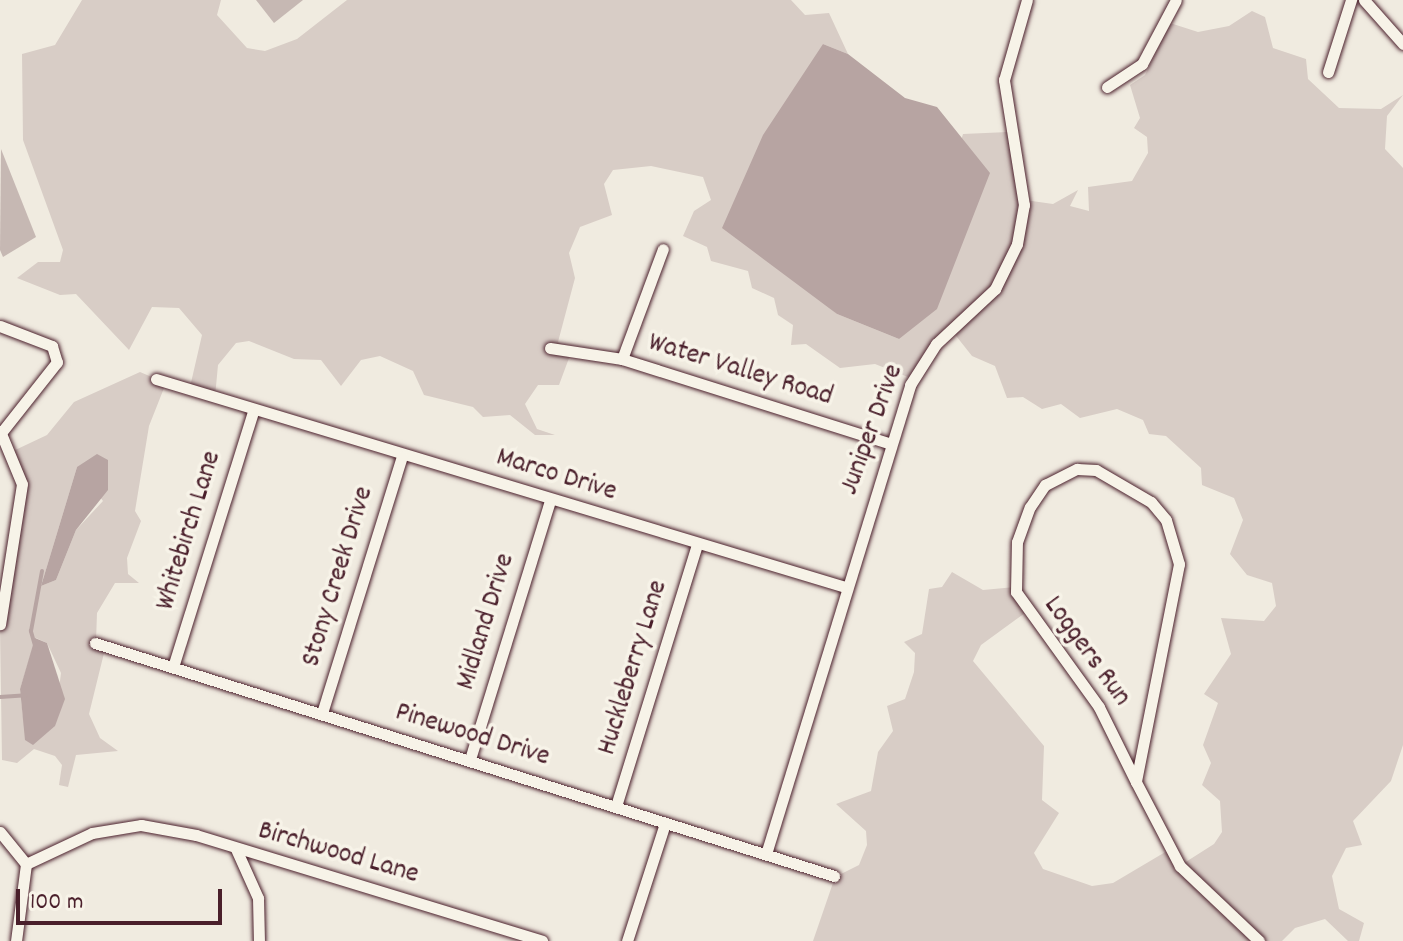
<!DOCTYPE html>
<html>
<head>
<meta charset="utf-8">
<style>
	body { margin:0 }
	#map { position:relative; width:1403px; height:941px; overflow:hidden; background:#f0ebe0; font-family:Dekko,sans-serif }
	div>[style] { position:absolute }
	.green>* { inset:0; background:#d8cdc6 }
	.water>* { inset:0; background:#b7a4a2 }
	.stream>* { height:4px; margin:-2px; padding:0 2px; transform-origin:2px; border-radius:2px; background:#b7a4a2 }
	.building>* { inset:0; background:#c6b8b3 }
	.roads { filter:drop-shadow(0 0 2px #4a1f2b) drop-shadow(0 0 2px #4a1f2b) }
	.minor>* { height:11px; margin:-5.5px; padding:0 5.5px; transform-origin:5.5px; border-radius:5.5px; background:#f7f3e8 }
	span { translate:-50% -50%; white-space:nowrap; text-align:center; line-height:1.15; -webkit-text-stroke:7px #f7f3e8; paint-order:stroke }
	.street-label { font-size:28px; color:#4a1f2b }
	.scale { position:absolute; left:16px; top:889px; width:206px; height:36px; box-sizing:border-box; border:4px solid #4a1f2b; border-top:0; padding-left:10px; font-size:24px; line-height:28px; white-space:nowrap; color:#4a1f2b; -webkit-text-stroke:6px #f7f3e8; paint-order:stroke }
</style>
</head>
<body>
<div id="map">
	<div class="green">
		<div style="clip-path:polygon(82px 0,221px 0,217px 15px,247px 48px,265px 51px,297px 39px,347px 0,791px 0,805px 15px,829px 13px,848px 54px,823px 44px,797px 279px,837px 314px,899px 339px,963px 134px,1008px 132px,1025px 200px,1053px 204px,1078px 190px,1070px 206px,1089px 211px,1088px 187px,1132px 181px,1148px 153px,1147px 137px,1134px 128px,1140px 118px,1130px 85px,1145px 75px,1170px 23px,1198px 32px,1229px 26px,1252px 11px,1265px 17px,1273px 48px,1306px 59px,1308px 79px,1339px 108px,1381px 109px,1403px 95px,1387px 116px,1385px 149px,1403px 168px,1403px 745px,1391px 781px,1353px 821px,1362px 845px,1346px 848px,1332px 876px,1339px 909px,1364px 923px,1359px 941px,1348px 941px,1325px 919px,1295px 928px,1282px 941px,813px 941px,835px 877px,859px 865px,867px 845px,866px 831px,836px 804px,871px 791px,878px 752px,893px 731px,887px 706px,905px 699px,914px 672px,915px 653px,904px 642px,922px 634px,929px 589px,942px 587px,952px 572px,983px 590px,1015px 587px,1025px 613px,981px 645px,973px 661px,1044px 746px,1042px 800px,1059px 813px,1034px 853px,1043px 869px,1092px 886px,1113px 883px,1167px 851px,1181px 865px,1214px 844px,1222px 832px,1220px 801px,1202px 785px,1211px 763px,1203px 745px,1218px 703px,1204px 694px,1231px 654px,1221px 618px,1264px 621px,1276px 606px,1272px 583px,1247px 575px,1230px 554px,1243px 520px,1234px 498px,1202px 485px,1201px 468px,1166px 436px,1149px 434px,1143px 420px,1117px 409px,1080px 418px,1061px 404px,1042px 409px,1023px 397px,1007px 398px,995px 366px,972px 356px,953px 332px,913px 379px,875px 364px,840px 368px,806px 344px,791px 345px,793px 325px,778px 315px,774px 298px,752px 288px,748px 271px,711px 261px,707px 247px,683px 236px,694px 211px,711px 200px,703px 177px,651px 166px,613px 170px,604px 184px,612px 215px,580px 227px,569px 253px,575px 278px,558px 342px,572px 350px,559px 385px,538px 385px,525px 404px,537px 429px,555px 435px,535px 435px,510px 415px,483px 417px,473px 407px,424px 395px,413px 371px,380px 356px,361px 360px,341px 386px,321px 360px,294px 359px,249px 341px,236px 343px,218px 365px,215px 397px,190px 387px,202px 335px,179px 308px,152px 307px,129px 350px,76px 294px,60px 295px,17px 278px,38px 262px,60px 262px,63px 250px,23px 140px,22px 54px,55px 45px)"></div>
		<div style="clip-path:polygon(evenodd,140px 372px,166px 383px,149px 426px,135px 511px,141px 521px,127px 558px,128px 574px,139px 583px,115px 583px,97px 613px,96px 642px,105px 649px,89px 714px,100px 738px,118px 751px,76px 755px,68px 787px,59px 785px,62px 765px,55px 756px,34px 749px,17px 763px,2px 760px,0 628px,23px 485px,11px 452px,47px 435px,74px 402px,140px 372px,77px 467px,103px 501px,76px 530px,56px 580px,41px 586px,77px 467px,140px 372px,36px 638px,47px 643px,61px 673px,56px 712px,23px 717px,20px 689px,36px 638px)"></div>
	</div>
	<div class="water">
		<div style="clip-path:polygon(823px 44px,848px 54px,905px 98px,937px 107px,990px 173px,937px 309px,899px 339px,837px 314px,722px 228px,763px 135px)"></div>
		<div style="clip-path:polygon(97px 454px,108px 460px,108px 490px,76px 530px,56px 580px,41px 586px,77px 467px)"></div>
		<div style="clip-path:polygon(35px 638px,47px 643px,65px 699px,55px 726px,33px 745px,25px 740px,20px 689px)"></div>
	</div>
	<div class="stream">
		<div style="left:36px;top:649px;width:19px;rotate:-106deg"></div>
		<div style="left:31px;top:631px;width:61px;rotate:-79.6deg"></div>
		<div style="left:0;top:697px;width:26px;rotate:-4deg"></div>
	</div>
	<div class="building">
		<div style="clip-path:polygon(256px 0,303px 0,274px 23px)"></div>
		<div style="clip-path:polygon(1px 149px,36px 237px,3px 257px,0 250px)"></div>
	</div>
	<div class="roads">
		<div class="minor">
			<div style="left:1364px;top:0;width:59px;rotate:48.4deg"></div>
			<div style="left:1328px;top:72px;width:76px;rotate:-72.3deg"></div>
			<div style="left:1107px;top:87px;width:42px;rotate:-33.3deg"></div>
			<div style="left:1142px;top:64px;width:72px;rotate:-62deg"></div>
			<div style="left:0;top:326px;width:56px;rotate:21deg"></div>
			<div style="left:52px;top:346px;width:17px;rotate:73deg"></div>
			<div style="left:57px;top:362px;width:90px;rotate:128.3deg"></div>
			<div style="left:550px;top:348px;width:73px;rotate:8.7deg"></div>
			<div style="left:622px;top:359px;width:280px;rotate:17.5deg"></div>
			<div style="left:622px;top:359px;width:117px;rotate:-69.6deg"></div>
			<div style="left:156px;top:379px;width:720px;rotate:16.8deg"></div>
			<div style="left:0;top:431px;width:57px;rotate:67.5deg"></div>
			<div style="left:22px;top:484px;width:142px;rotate:98.9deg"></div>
			<div style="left:1077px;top:469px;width:19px;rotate:3deg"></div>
			<div style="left:1096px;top:470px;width:64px;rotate:30.2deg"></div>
			<div style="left:1151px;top:502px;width:23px;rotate:50deg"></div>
			<div style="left:1166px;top:520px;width:46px;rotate:73.5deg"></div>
			<div style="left:1179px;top:564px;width:222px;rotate:101.2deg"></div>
			<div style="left:1136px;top:782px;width:84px;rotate:-116.3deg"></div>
			<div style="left:1099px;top:707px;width:142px;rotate:-125.8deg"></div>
			<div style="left:1016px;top:592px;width:50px;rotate:-88.9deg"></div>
			<div style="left:1017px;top:542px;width:37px;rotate:-70deg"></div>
			<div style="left:1030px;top:507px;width:27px;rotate:-56deg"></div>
			<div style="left:1045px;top:485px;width:36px;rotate:-27deg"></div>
			<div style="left:95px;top:643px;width:775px;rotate:17.5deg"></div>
			<div style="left:173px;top:667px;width:268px;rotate:-72.6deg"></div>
			<div style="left:322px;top:713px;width:269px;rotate:-72.7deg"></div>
			<div style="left:470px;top:759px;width:271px;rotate:-72.8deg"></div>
			<div style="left:1136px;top:782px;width:95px;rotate:62.4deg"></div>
			<div style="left:1180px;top:866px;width:109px;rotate:43.5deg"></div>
			<div style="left:616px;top:806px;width:274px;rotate:-72.8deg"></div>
			<div style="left:0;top:832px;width:41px;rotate:50.9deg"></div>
			<div style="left:236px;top:849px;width:54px;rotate:65.8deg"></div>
			<div style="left:258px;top:898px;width:43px;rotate:88.7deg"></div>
			<div style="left:766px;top:854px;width:491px;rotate:-72.9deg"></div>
			<div style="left:910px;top:385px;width:49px;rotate:-57.6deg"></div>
			<div style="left:936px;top:344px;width:81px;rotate:-43deg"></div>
			<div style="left:995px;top:289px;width:50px;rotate:-63.9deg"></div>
			<div style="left:1017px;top:244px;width:40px;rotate:-80deg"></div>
			<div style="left:1024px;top:205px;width:127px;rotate:-99.1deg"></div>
			<div style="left:1004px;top:80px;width:83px;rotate:-74deg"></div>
			<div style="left:16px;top:941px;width:78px;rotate:-82.6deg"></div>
			<div style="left:26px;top:864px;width:73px;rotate:-25.2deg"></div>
			<div style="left:92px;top:833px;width:50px;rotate:-9.3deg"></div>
			<div style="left:141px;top:825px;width:56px;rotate:10.3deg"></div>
			<div style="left:196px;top:835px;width:362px;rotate:17deg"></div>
			<div style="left:627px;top:941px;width:124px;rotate:-72.1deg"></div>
		</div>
	</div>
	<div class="street-label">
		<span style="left:740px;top:371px;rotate:17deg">Water Valley Road</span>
		<span style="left:873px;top:430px;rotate:-70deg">Juniper Drive</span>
		<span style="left:556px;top:476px;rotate:17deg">Marco Drive</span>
		<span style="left:190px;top:531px;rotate:-73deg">Whitebirch Lane</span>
		<span style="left:339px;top:577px;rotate:-73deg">Stony Creek Drive</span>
		<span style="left:487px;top:622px;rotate:-73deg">Midland Drive</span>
		<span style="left:1086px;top:652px;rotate:54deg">Loggers Run</span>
		<span style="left:634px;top:668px;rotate:-73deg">Huckleberry Lane</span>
		<span style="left:472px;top:736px;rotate:17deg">Pinewood Drive</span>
		<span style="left:338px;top:854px;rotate:16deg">Birchwood Lane</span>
	</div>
	<div class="scale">100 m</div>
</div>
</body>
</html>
